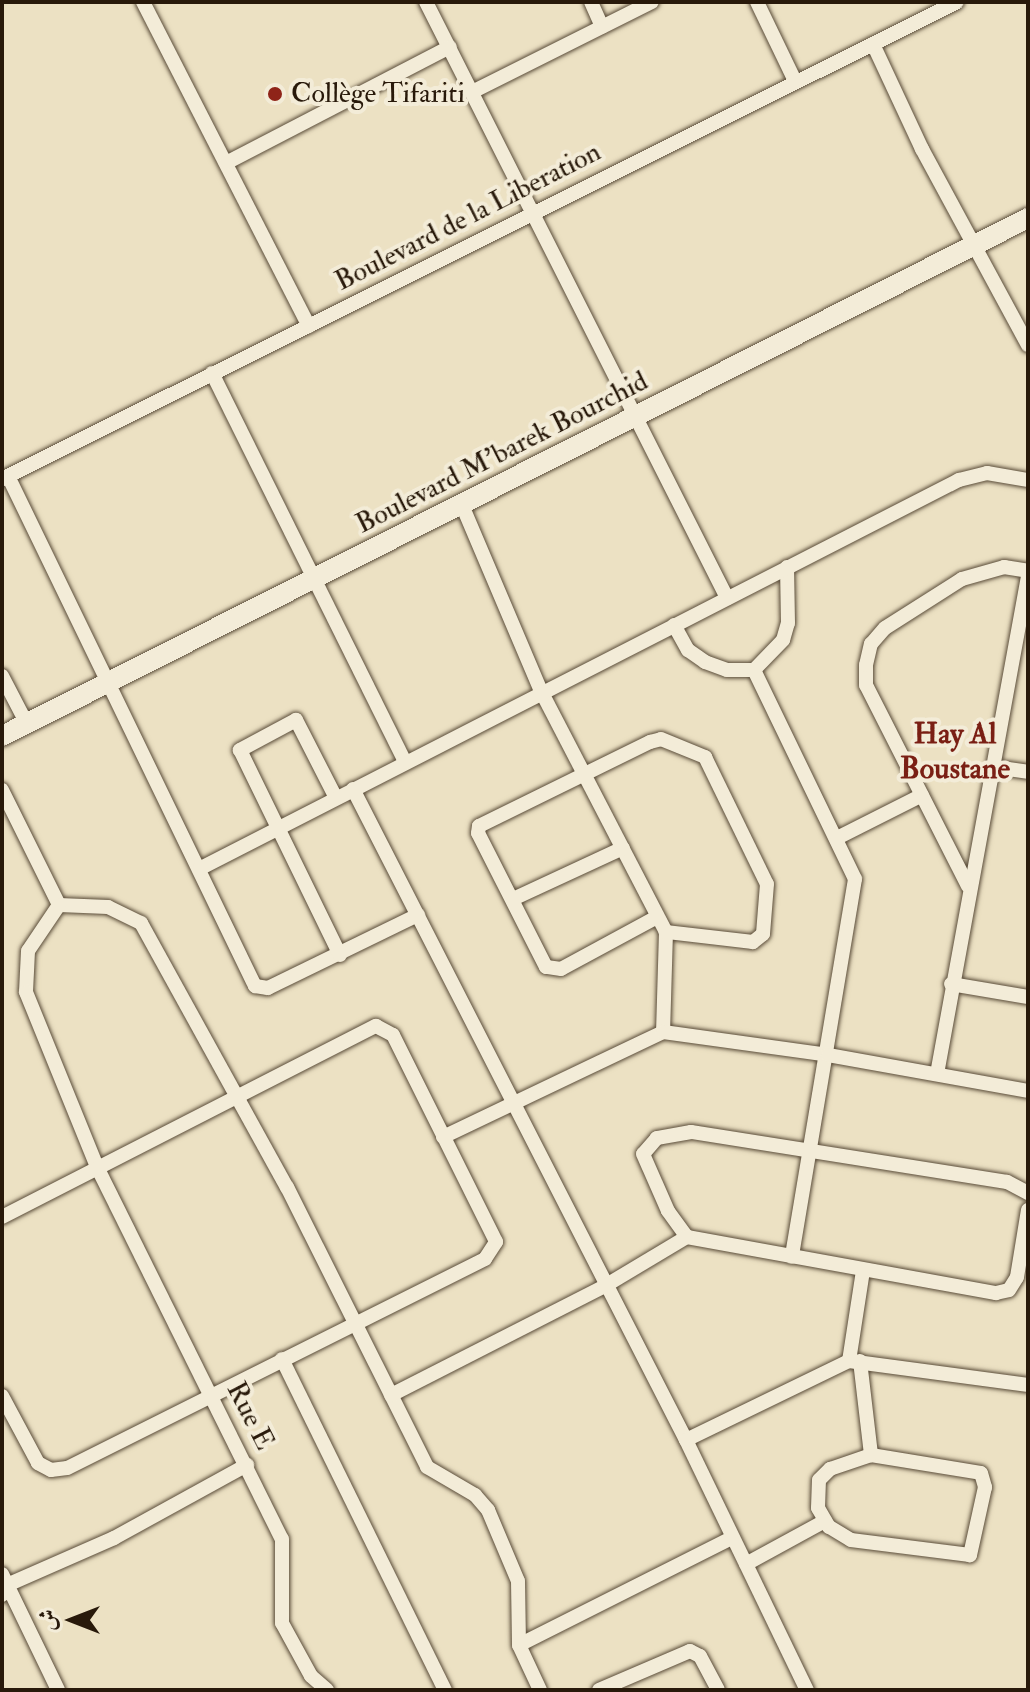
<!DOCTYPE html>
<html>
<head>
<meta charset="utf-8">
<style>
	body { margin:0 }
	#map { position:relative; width:1030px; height:1692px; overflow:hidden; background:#ece1c3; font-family:"IM FELL Double Pica",Amiri,serif }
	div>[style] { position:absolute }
	.roads { filter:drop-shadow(0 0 2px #594b38) drop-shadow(0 0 2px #594b38) }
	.street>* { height:14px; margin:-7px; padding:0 7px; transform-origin:7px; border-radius:7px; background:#f3ecd8 }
	.secondary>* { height:20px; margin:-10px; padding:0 10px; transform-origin:10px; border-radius:10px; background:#f3ecd8 }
	.dots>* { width:22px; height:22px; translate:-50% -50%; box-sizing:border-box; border:4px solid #f3ecd8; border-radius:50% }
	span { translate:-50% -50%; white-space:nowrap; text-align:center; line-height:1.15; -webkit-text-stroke:8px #f3ecd8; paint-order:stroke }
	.poi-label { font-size:28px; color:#28190a }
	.left { translate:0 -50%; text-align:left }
	.street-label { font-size:28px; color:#28190a }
	.neighbourhood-label { font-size:30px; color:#7a1f14; font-weight:700 }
	.frame { position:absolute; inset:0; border:4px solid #28190a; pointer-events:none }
	.north { position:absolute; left:32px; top:1580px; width:80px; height:80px; -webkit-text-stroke:6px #f3ecd8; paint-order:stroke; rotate:270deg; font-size:22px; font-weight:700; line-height:32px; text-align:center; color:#28190a }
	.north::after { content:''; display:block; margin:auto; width:28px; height:36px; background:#28190a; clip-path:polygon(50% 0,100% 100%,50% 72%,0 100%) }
</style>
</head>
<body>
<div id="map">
	<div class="roads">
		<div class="street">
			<div style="left:143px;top:2px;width:364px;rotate:62.9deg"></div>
			<div style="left:426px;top:2px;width:668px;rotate:63.2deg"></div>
			<div style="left:591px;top:2px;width:27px;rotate:66deg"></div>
			<div style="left:757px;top:2px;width:88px;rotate:64.3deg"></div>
			<div style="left:873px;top:44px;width:116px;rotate:65deg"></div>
			<div style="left:922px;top:149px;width:223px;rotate:61.6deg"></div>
			<div style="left:472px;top:92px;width:201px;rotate:-26.6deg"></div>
			<div style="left:226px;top:163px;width:252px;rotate:-27.4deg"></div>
			<div style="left:212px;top:373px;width:434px;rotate:63.6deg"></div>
			<div style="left:8px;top:476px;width:567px;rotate:64.16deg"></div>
			<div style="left:255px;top:986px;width:13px;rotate:9deg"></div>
			<div style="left:268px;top:988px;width:167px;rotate:-26deg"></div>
			<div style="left:2px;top:479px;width:1067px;rotate:-26.54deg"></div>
			<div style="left:462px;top:505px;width:202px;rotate:67deg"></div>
			<div style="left:541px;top:691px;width:271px;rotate:62.6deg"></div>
			<div style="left:666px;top:932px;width:100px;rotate:91.7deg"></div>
			<div style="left:674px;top:625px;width:29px;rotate:61deg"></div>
			<div style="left:688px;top:650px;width:21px;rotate:35deg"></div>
			<div style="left:705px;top:662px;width:23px;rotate:20deg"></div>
			<div style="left:727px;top:670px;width:27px"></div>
			<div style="left:754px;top:670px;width:42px;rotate:-46deg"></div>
			<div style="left:783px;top:640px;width:18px;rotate:-74deg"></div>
			<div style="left:788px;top:623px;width:56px;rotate:-91deg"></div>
			<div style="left:754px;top:670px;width:232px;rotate:64.2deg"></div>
			<div style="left:855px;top:879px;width:383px;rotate:99.5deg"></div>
			<div style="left:2px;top:676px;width:54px;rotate:62.5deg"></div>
			<div style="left:994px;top:767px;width:34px;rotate:8deg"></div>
			<div style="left:353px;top:789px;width:731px;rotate:62.91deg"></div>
			<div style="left:686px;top:1440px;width:278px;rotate:64.2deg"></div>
			<div style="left:2px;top:790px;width:128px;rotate:63.6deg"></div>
			<div style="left:59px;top:905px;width:49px;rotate:2.3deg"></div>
			<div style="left:108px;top:907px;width:37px;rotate:26deg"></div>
			<div style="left:141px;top:923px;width:302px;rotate:61.1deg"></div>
			<div style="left:287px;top:1187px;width:313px;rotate:63.4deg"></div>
			<div style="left:427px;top:1467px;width:56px;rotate:30.3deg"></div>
			<div style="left:475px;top:1495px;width:20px;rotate:49deg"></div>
			<div style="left:488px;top:1510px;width:77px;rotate:67.1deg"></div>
			<div style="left:518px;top:1581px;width:64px;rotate:89.1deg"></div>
			<div style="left:519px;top:1645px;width:50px;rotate:65deg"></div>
			<div style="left:336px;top:798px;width:88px;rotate:-117.1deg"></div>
			<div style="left:296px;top:720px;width:64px;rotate:151.8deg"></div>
			<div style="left:240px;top:750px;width:228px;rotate:64deg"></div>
			<div style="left:837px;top:838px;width:95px;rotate:-26.8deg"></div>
			<div style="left:199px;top:869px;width:854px;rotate:-27.11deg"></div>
			<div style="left:959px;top:480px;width:29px;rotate:-14deg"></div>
			<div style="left:987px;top:473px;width:42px;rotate:9.7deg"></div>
			<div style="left:968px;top:886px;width:225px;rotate:-116.9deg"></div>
			<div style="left:866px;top:685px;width:20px;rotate:-90deg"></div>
			<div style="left:866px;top:665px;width:22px;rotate:-77deg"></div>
			<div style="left:871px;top:644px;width:21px;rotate:-49deg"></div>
			<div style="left:885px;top:628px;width:91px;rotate:-32.5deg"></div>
			<div style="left:962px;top:579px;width:44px;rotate:-15.9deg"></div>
			<div style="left:1004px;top:567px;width:24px;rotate:9deg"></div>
			<div style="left:513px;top:899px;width:121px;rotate:-24.9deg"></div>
			<div style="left:59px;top:905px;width:55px;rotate:124deg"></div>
			<div style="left:28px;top:951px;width:41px;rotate:92.8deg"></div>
			<div style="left:26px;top:992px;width:191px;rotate:67.9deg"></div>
			<div style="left:98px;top:1169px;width:413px;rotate:63.6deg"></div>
			<div style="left:282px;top:1539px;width:84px;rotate:90deg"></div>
			<div style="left:282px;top:1623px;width:60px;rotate:61.3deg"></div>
			<div style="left:311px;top:1676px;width:21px;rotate:41deg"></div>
			<div style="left:657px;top:917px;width:109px;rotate:151.6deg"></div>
			<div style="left:561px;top:969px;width:15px;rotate:-172deg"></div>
			<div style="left:546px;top:967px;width:150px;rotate:-116.9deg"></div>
			<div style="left:478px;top:833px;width:7px;rotate:-82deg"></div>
			<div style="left:479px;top:826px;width:191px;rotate:-26.2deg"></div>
			<div style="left:650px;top:742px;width:11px;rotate:-15deg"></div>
			<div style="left:661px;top:739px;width:48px;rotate:22.2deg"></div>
			<div style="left:705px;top:757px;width:141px;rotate:64deg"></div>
			<div style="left:767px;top:884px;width:50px;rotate:94.6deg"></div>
			<div style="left:763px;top:934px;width:13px;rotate:141deg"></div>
			<div style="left:753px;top:942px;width:88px;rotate:-173.4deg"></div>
			<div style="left:951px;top:984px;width:78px;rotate:9.6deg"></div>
			<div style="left:937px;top:1074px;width:506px;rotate:-79.64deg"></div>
			<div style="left:443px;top:1137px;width:244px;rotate:-25.5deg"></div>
			<div style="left:663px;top:1032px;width:167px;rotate:7.9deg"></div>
			<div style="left:828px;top:1055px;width:203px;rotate:10.2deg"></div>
			<div style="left:1028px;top:1193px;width:24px;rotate:-152deg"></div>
			<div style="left:1007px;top:1182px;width:320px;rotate:-171deg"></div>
			<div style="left:691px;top:1132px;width:35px;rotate:170deg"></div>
			<div style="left:657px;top:1138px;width:21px;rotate:131deg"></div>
			<div style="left:643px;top:1154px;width:62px;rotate:66.3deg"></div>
			<div style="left:668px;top:1211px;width:32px;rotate:54deg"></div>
			<div style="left:687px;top:1237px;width:314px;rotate:10.3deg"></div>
			<div style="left:996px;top:1293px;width:13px;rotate:-13deg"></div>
			<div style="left:1009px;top:1290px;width:15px;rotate:-58deg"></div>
			<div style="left:1017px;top:1277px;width:68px;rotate:-80.7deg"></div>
			<div style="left:2px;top:1217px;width:420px;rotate:-27.1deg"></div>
			<div style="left:376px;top:1026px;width:19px;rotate:28deg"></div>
			<div style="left:393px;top:1035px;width:231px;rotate:63.5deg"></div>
			<div style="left:496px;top:1242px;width:20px;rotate:123deg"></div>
			<div style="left:485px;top:1259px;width:467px;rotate:153.4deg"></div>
			<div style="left:67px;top:1468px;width:16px;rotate:173deg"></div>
			<div style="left:51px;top:1470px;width:15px;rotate:-152deg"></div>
			<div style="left:38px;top:1463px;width:76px;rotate:-118.2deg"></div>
			<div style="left:282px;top:1359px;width:369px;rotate:63.8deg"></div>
			<div style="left:849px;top:1361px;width:91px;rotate:-81.2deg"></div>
			<div style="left:860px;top:1361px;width:95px;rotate:83.3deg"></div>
			<div style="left:391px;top:1395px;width:240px;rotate:-27deg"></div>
			<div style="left:605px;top:1286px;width:96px;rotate:-30.9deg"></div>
			<div style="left:686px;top:1440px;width:181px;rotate:-25.9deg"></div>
			<div style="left:849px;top:1361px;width:181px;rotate:7.6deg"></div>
			<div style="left:871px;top:1455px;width:111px;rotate:9.3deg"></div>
			<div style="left:981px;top:1473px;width:15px;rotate:74deg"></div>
			<div style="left:985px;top:1487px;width:70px;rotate:102.4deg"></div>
			<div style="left:970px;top:1555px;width:120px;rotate:-172.8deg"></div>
			<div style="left:851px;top:1540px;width:26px;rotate:-149deg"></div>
			<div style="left:829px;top:1527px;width:22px;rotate:-120deg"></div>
			<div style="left:818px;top:1508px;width:28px;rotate:-88deg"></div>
			<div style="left:819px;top:1480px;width:16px;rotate:-45deg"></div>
			<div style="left:830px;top:1469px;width:43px;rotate:-18.9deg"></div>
			<div style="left:746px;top:1564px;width:90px;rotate:-28.6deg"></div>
			<div style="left:2px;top:1574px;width:129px;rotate:64.2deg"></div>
			<div style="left:2px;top:1595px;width:11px;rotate:-63deg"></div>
			<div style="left:7px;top:1585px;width:117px;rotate:-23.7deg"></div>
			<div style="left:114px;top:1538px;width:152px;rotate:-28.8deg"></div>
			<div style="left:519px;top:1645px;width:238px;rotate:-26.7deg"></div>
			<div style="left:599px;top:1690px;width:99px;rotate:-23.2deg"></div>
			<div style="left:690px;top:1651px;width:11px;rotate:27deg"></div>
			<div style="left:700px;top:1656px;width:38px;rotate:62deg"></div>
		</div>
		<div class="secondary">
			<div style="left:2px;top:736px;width:1149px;rotate:-26.79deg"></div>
		</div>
	</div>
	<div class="dots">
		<div style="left:275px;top:94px;background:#8f2418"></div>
	</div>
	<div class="poi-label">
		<span class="left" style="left:291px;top:94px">Collège Tifariti</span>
	</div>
	<div class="street-label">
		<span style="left:468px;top:217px;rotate:-27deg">Boulevard de la Liberation</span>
		<span style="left:502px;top:453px;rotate:-27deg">Boulevard M'barek Bourchid</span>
		<span style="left:250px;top:1416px;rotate:63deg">Rue E</span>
	</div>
	<div class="neighbourhood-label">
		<span style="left:955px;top:751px">Hay Al<br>Boustane</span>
	</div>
	<div class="frame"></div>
	<div class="north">ش</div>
</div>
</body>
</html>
